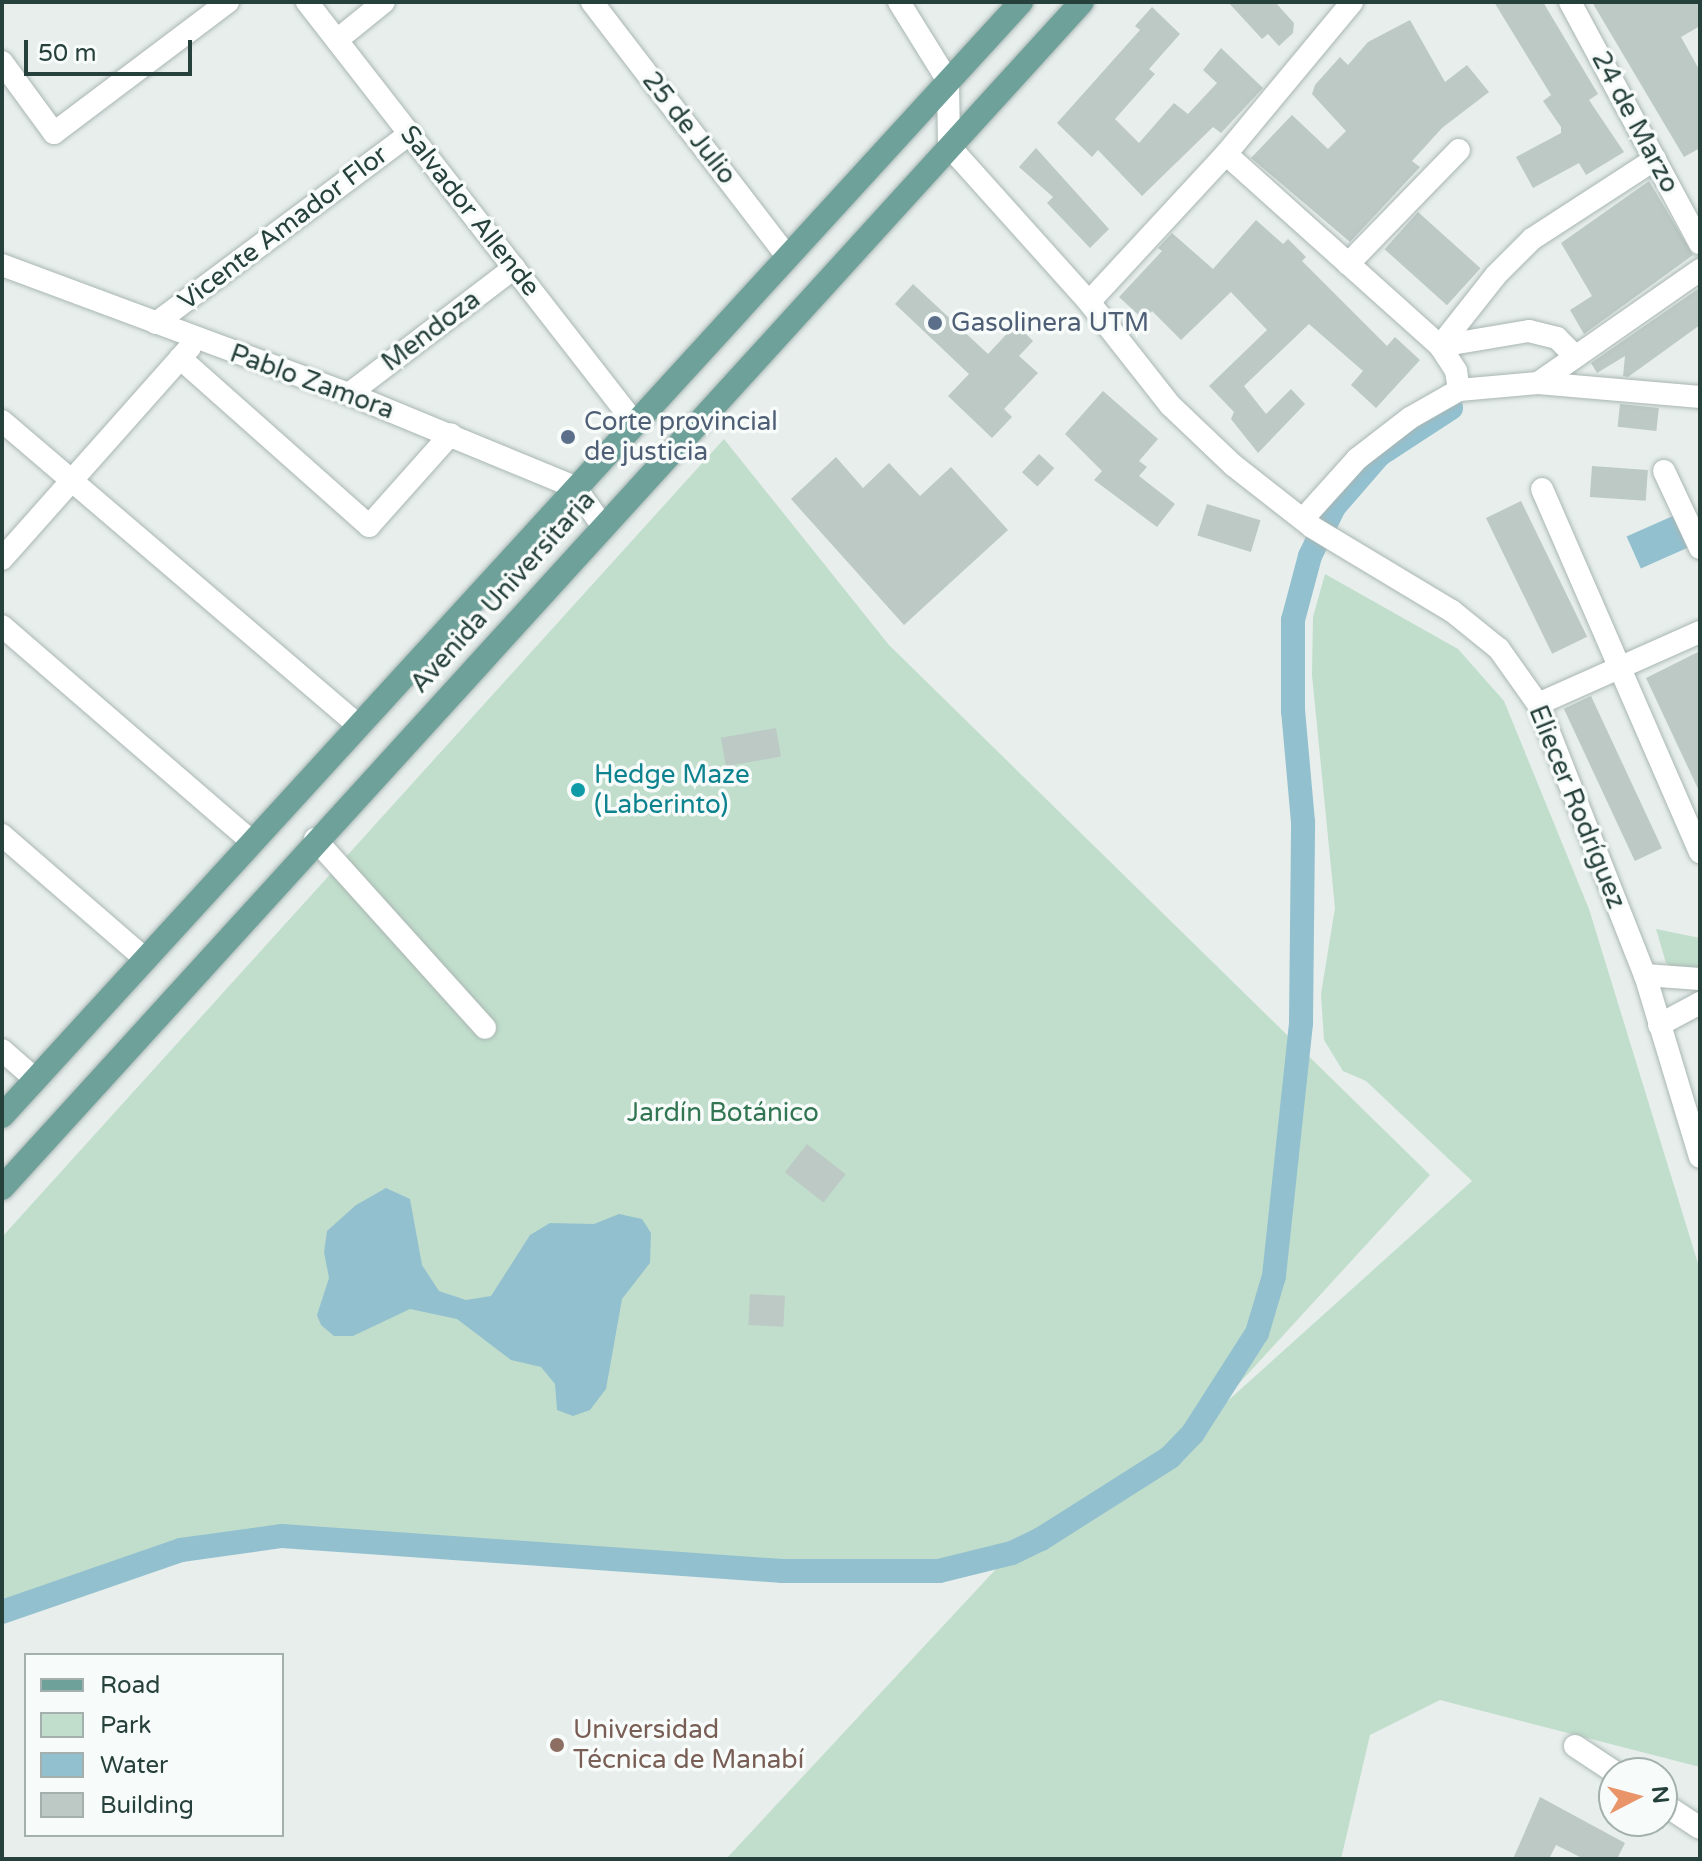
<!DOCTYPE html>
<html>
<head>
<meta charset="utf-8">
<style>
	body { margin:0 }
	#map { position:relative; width:1702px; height:1861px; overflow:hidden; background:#e7eeec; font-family:"Varela Round",sans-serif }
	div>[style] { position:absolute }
	.green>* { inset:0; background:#c1decc }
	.water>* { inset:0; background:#93c0cf; transform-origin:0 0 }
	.canal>* { height:24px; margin:-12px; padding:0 12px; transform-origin:12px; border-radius:12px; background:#93c0cf }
	.building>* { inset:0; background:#bcc9c5; transform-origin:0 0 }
	.roads { filter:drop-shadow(0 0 2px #a9b6b3) drop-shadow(0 0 2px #a9b6b3) }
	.minor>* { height:22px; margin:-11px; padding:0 11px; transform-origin:11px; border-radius:11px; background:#fff }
	.primary>* { height:24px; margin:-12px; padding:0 12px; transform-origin:12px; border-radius:12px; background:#6ea199 }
	.dots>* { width:22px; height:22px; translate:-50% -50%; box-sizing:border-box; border:4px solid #f7fbf9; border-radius:50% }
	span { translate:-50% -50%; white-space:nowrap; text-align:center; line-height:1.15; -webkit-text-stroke:7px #f7fbf9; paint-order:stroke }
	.street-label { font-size:26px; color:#26403b }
	.service-label { font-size:26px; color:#4e5e75 }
	.left { translate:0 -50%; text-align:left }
	.culture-label { font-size:26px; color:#0d838f }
	.park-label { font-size:26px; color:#327552 }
	.education-label { font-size:26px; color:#785e54 }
	.frame { position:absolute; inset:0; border:4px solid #26403b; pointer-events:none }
	.legend { position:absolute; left:24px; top:1653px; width:260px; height:184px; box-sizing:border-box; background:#f7fbf9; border:2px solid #a3b0ad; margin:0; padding:10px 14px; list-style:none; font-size:24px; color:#26403b }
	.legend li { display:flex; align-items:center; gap:16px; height:40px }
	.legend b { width:40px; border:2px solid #a3b0ad }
	.north { position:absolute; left:1598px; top:1757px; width:80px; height:80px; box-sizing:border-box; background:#f7fbf9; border:2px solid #a3b0ad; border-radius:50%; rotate:84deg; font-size:22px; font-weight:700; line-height:32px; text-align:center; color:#26403b }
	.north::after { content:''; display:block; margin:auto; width:28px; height:36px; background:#ea9569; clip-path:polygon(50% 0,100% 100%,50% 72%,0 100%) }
	.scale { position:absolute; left:24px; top:40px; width:168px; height:36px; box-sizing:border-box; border:4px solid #26403b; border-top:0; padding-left:10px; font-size:24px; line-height:28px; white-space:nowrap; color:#26403b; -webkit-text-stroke:6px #f7fbf9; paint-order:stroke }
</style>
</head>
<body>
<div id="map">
	<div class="green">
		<div style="clip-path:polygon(724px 439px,889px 645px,1430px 1175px,1202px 1424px,1472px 1181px,1366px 1081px,1343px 1071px,1324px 1040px,1321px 994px,1335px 908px,1312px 675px,1313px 617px,1325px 574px,1458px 649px,1504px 701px,1589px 909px,1700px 1270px,1700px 1767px,1440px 1700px,1370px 1735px,1341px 1859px,726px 1859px,1010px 1554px,939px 1571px,836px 1574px,334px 1539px,237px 1539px,133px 1565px,2px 1612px,2px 1237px)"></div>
		<div style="clip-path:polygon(1656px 929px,1700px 938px,1700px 969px,1678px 970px,1666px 963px)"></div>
	</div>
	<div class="water">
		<div style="left:1675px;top:515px;width:35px;height:53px;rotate:66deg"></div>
		<div style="clip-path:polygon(386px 1188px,410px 1199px,422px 1265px,439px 1291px,466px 1300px,491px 1296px,530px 1235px,550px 1223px,594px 1224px,619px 1214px,642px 1219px,651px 1233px,650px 1263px,622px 1299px,606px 1389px,590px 1410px,573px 1416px,557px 1410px,555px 1384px,541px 1367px,511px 1360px,457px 1319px,410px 1309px,353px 1336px,334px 1336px,321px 1325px,317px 1315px,329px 1278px,324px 1252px,327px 1231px,356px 1205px)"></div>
	</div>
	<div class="canal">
		<div style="left:2px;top:1612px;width:189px;rotate:-19.1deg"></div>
		<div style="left:181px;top:1550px;width:102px;rotate:-7.9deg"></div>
		<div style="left:282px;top:1536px;width:502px;rotate:4deg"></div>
		<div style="left:783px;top:1571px;width:156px"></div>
		<div style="left:939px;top:1571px;width:75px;rotate:-13.9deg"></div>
		<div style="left:1012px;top:1553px;width:32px;rotate:-26deg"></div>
		<div style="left:1041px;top:1539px;width:153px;rotate:-32.4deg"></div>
		<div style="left:1170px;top:1457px;width:33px;rotate:-46deg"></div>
		<div style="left:1193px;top:1433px;width:119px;rotate:-57.4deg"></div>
		<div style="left:1257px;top:1333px;width:59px;rotate:-73.4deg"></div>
		<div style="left:1274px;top:1276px;width:254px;rotate:-83.9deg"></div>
		<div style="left:1301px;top:1023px;width:201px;rotate:-89.4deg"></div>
		<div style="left:1303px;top:822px;width:111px;rotate:-95.1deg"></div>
		<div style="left:1293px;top:711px;width:91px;rotate:-90deg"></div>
		<div style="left:1293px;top:620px;width:66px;rotate:-75.1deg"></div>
		<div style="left:1310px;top:556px;width:55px;rotate:-63.9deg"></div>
		<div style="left:1334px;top:507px;width:69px;rotate:-49.1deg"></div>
		<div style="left:1379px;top:455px;width:86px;rotate:-33.1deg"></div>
	</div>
	<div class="building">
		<div style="clip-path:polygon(1228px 2px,1275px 2px,1294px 23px,1293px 33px,1279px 46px,1268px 34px,1262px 39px)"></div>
		<div style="clip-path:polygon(1494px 2px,1543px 2px,1598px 94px,1589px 100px,1624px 152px,1586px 175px,1579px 163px,1533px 188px,1516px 157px,1561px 133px,1561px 127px,1543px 101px,1551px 95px)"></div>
		<div style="clip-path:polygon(1592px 2px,1700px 2px,1700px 26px,1681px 37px,1700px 71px,1700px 148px,1684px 157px)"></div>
		<div style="clip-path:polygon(1152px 7px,1180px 34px,1149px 69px,1155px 74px,1115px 119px,1139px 143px,1174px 103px,1188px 114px,1217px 83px,1203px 70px,1221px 48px,1263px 88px,1221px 133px,1213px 127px,1142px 196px,1098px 150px,1092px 157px,1057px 123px,1140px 30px,1135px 26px)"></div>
		<div style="clip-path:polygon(1410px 20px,1445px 82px,1467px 65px,1489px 92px,1442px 128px,1412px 161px,1420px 167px,1350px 242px,1251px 158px,1292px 115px,1328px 149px,1346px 131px,1312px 94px,1315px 85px,1340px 57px,1348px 65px,1368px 42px)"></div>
		<div style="clip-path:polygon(1036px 148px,1109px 229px,1090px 248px,1047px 203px,1053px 197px,1019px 167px)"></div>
		<div style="clip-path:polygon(1649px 181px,1693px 255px,1584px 334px,1570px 310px,1592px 296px,1561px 243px)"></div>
		<div style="left:1418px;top:212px;width:84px;height:50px;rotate:42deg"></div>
		<div style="clip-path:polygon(1256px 220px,1283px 244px,1288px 239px,1306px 257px,1302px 261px,1387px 346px,1395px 337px,1420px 360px,1376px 408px,1351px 385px,1363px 371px,1309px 324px,1244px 386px,1266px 414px,1291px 389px,1305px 404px,1258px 453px,1231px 419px,1234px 412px,1209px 386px,1267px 330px,1231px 292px,1181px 340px,1152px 311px,1144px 320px,1119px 297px,1162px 251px,1158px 248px,1172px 233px,1213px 269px)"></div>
		<div style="clip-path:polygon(913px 284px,988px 354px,1016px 324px,1033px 341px,1019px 356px,1038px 373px,1004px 409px,1012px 417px,992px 438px,948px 396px,969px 374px,895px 304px)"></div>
		<div style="clip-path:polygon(1698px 289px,1700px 325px,1628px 377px,1623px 376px,1625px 356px,1597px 373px,1591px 363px)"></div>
		<div style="clip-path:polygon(1103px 391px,1158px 439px,1139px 461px,1147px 467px,1139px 476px,1175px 504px,1157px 527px,1094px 480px,1102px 471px,1065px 434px)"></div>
		<div style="left:1620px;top:404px;width:39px;height:23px;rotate:6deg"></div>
		<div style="left:1039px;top:454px;width:21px;height:25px;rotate:43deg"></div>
		<div style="clip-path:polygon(836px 457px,863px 488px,889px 463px,920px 496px,951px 467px,1008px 530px,904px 625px,791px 499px)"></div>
		<div style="left:1592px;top:466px;width:56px;height:31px;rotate:4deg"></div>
		<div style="left:1521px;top:501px;width:151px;height:39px;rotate:64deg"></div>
		<div style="left:1207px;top:504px;width:56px;height:33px;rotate:17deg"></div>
		<div style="clip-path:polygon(1700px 651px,1700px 793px,1646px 678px)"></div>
		<div style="left:1591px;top:696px;width:168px;height:30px;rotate:65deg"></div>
		<div style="left:776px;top:728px;width:29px;height:56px;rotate:80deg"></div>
		<div style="left:807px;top:1144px;width:49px;height:36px;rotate:38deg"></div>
		<div style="left:750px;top:1294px;width:35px;height:31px;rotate:3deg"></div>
		<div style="clip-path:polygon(1540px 1797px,1625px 1843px,1617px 1859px,1584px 1859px,1556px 1845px,1549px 1859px,1513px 1859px)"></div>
	</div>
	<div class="roads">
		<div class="minor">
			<div style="left:307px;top:2px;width:531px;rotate:52.12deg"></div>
			<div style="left:592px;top:2px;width:319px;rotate:52.5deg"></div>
			<div style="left:899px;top:2px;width:93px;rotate:58.2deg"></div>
			<div style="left:948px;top:81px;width:65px;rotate:89.1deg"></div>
			<div style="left:949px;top:146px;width:210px;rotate:48.1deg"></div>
			<div style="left:1089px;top:302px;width:131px;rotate:51.8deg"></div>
			<div style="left:1170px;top:405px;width:87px;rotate:43.6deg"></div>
			<div style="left:1233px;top:465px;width:100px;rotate:38.1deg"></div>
			<div style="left:1312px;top:527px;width:163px;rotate:31deg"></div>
			<div style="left:1452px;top:611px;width:60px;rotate:39deg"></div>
			<div style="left:1499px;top:649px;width:67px;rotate:54.7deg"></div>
			<div style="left:1538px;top:704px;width:291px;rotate:68.5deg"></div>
			<div style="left:1645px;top:975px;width:190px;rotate:73.2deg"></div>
			<div style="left:1570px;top:2px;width:274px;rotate:61.7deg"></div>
			<div style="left:337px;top:40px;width:60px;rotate:-39deg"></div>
			<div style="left:2px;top:62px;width:88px;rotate:53.8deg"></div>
			<div style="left:54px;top:133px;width:218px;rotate:-37deg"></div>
			<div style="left:1226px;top:154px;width:288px;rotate:41.9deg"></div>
			<div style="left:1440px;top:346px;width:30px;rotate:57deg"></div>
			<div style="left:1456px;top:371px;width:19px;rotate:81deg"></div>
			<div style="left:1348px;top:264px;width:159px;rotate:-45.8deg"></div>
			<div style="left:2px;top:265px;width:370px;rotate:20.4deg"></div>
			<div style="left:349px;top:394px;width:244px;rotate:22.4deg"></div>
			<div style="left:575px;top:487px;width:47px;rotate:54.6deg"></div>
			<div style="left:1089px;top:302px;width:202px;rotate:-47.2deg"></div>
			<div style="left:1226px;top:154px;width:197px;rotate:-50.3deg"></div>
			<div style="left:156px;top:323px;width:317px;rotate:-36.7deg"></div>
			<div style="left:1440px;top:346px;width:90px;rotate:-51.7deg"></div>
			<div style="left:1496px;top:275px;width:51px;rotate:-45deg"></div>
			<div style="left:1532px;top:239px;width:147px;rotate:-33deg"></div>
			<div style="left:1440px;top:346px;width:90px;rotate:-9.6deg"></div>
			<div style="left:1529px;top:331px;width:29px;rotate:14deg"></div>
			<div style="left:1557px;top:338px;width:23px;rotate:45deg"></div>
			<div style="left:180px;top:358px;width:253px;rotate:41.6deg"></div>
			<div style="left:369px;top:526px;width:123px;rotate:-48.3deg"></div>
			<div style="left:1538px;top:383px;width:198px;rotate:-34.9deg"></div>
			<div style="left:349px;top:394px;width:208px;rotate:-37.4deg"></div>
			<div style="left:2px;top:421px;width:467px;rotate:40.5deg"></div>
			<div style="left:1664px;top:471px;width:85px;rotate:64.9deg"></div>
			<div style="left:1542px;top:489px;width:396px;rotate:66.5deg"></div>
			<div style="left:1303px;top:519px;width:81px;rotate:-48deg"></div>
			<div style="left:1357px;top:459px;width:67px;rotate:-37.7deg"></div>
			<div style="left:1410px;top:418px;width:56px;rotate:-29.7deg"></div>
			<div style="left:1459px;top:390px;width:79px;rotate:-5.1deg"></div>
			<div style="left:1538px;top:383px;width:163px;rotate:4.9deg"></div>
			<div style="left:2px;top:559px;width:283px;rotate:-48.4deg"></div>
			<div style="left:2px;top:626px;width:328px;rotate:40.8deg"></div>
			<div style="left:1538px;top:704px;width:177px;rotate:-24deg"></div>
			<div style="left:2px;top:835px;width:188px;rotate:40.9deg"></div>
			<div style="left:315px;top:839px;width:254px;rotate:48deg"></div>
			<div style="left:1645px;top:975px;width:55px;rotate:4.2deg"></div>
			<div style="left:1659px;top:1025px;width:47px;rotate:-28.2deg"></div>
			<div style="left:2px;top:1050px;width:44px;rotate:41.3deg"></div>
			<div style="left:1575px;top:1746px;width:49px;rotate:33.4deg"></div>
			<div style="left:1662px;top:1803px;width:45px;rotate:33.3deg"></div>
		</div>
		<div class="primary">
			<div style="left:2px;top:1116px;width:1510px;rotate:-47.55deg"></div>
			<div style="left:2px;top:1188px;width:1604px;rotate:-47.68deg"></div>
		</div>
	</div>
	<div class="dots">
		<div style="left:935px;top:323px;background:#5c6f8a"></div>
		<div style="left:568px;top:437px;background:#5c6f8a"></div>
		<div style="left:578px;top:790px;background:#0f9aa8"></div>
		<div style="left:557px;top:1745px;background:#8d6e63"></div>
	</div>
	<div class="street-label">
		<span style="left:1635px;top:122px;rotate:62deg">24 de Marzo</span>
		<span style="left:689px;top:128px;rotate:52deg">25 de Julio</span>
		<span style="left:470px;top:211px;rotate:52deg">Salvador Allende</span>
		<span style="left:283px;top:228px;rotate:-37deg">Vicente Amador Flor</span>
		<span style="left:431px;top:331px;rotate:-37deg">Mendoza</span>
		<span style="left:312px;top:382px;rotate:20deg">Pablo Zamora</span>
		<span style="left:503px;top:592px;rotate:-48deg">Avenida Universitaria</span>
		<span style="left:1577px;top:807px;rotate:68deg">Eliecer Rodríguez</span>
	</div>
	<div class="service-label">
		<span class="left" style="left:951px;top:323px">Gasolinera UTM</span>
		<span class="left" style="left:584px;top:437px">Corte provincial<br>de justicia</span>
	</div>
	<div class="culture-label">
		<span class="left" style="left:594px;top:790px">Hedge Maze<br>(Laberinto)</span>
	</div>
	<div class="park-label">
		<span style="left:723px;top:1113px">Jardín Botánico</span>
	</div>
	<div class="education-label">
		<span class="left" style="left:573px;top:1745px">Universidad<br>Técnica de Manabí</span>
	</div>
	<div class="frame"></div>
	<ul class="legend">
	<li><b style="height:10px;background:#6ea199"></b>Road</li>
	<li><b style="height:22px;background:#c1decc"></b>Park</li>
	<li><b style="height:22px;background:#93c0cf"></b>Water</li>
	<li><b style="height:22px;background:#bcc9c5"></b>Building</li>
	</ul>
	<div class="north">N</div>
	<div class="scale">50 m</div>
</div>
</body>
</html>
